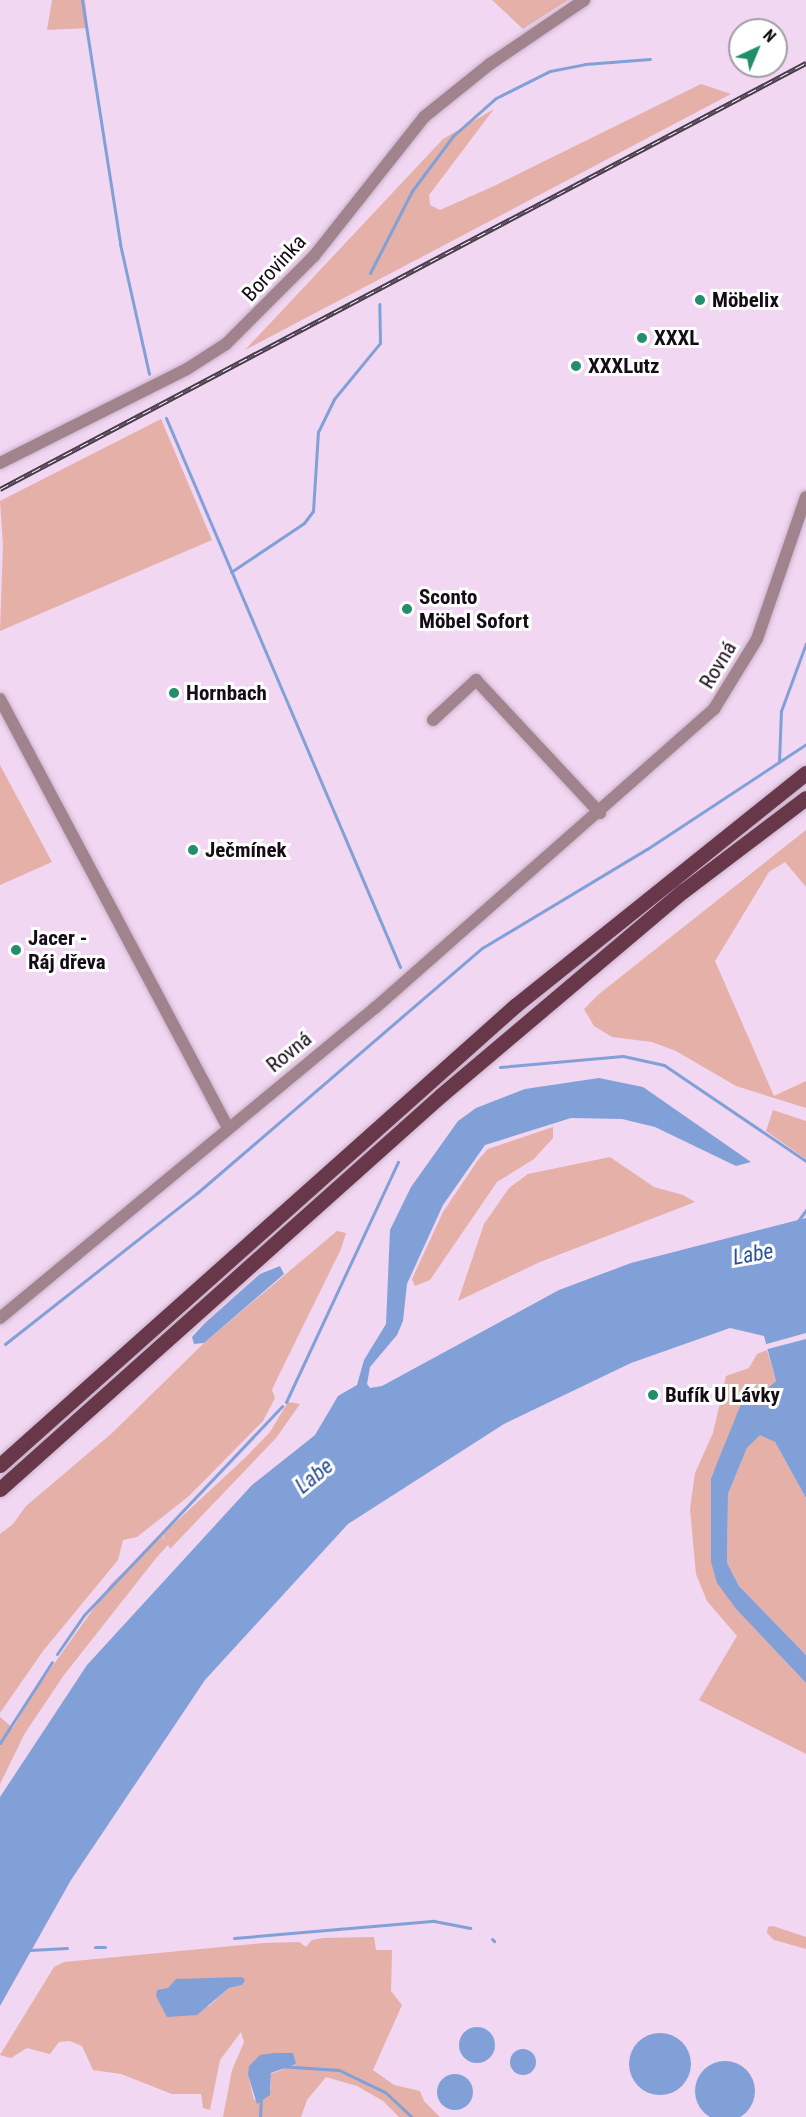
<!DOCTYPE html>
<html>
<head>
<meta charset="utf-8">
<style>
	body { margin:0 }
	#map { position:relative; width:806px; height:2117px; overflow:hidden; background:#f1d7f2; font-family:"Roboto Condensed",sans-serif }
	div>[style] { position:absolute }
	.green>* { inset:0; background:#e4b0a8 }
	.water>* { inset:0; background:#81a0d8 }
	.round { border-radius:50% }
	.pier>* { inset:0; background:#f1d7f2 }
	.stream>* { height:3px; margin:-1.5px; padding:0 1.5px; transform-origin:1.5px; border-radius:1.5px; background:#81a0d8 }
	.roads { filter:drop-shadow(0 0 2px #c9b2ca) drop-shadow(0 0 2px #c9b2ca) }
	.minor>* { height:12px; margin:-6px; padding:0 6px; transform-origin:6px; border-radius:6px; background:#a1838d }
	.major>* { height:15px; margin:-7.5px; padding:0 7.5px; transform-origin:7.5px; border-radius:7.5px; background:#69374a }
	.rail>* { height:5px; margin-top:-2.5px; transform-origin:0; background:repeating-linear-gradient(90deg,#fff 0 9px,#493c4a 0 18px); box-sizing:border-box; border-block:2px solid #493c4a }
	.dots>* { width:16px; height:16px; translate:-50% -50%; box-sizing:border-box; border:3px solid #fff; border-radius:50% }
	span { translate:-50% -50%; white-space:nowrap; text-align:center; line-height:1.15; -webkit-text-stroke:6px #fff; paint-order:stroke }
	.street-label { font-size:21px; color:#150c15 }
	.poi-label { font-size:21px; color:#150c15; font-weight:700 }
	.left { translate:0 -50%; text-align:left }
	.water-label { font-size:22px; color:#2d5295; font-style:italic }
	.north { position:absolute; left:728px; top:18px; width:60px; height:60px; box-sizing:border-box; background:#fff; border:2px solid #a19ea1; border-radius:50%; rotate:44deg; font-size:16px; font-weight:700; line-height:24px; text-align:center; color:#150c15 }
	.north::after { content:''; display:block; margin:auto; width:21px; height:27px; background:#228e6c; clip-path:polygon(50% 0,100% 100%,50% 72%,0 100%) }
</style>
</head>
<body>
<div id="map">
	<div class="green">
		<div style="clip-path:polygon(52px 0,85px 0,88px 28px,47px 30px)"></div>
		<div style="clip-path:polygon(492px 0,568px 0,523px 29px)"></div>
		<div style="clip-path:polygon(701px 84px,731px 94px,245px 350px,443px 139px,494px 109px,429px 195px,430px 205px,440px 210px,494px 186px)"></div>
		<div style="clip-path:polygon(161px 419px,212px 540px,0 631px,3px 545px,0 501px)"></div>
		<div style="clip-path:polygon(0 765px,52px 862px,0 885px)"></div>
		<div style="clip-path:polygon(806px 830px,806px 887px,785px 862px,769px 872px,715px 961px,774px 1096px,806px 1081px,806px 1108px,736px 1086px,676px 1051px,652px 1042px,612px 1037px,594px 1026px,584px 1009px,599px 994px)"></div>
		<div style="clip-path:polygon(773px 1110px,806px 1121px,806px 1159px,766px 1131px)"></div>
		<div style="clip-path:polygon(553px 1127px,553px 1138px,534px 1159px,497px 1182px,430px 1280px,415px 1286px,412px 1279px,443px 1212px,478px 1160px,488px 1149px)"></div>
		<div style="clip-path:polygon(610px 1157px,654px 1187px,683px 1195px,695px 1202px,540px 1262px,458px 1301px,484px 1224px,509px 1188px,528px 1174px)"></div>
		<div style="clip-path:polygon(337px 1231px,346px 1233px,341px 1249px,277px 1379px,272px 1390px,275px 1398px,263px 1421px,189px 1496px,137px 1537px,123px 1540px,118px 1560px,43px 1651px,0 1713px,0 1534px,13px 1524px,26px 1506px,111px 1434px,204px 1343px)"></div>
		<div style="clip-path:polygon(767px 1350px,776px 1381px,762px 1393px,750px 1396px,711px 1477px,711px 1562px,737px 1610px,806px 1683px,806px 1754px,699px 1700px,737px 1636px,707px 1601px,696px 1574px,690px 1509px,695px 1473px,713px 1433px,726px 1376px,749px 1368px,757px 1354px)"></div>
		<div style="clip-path:polygon(288px 1402px,300px 1404px,276px 1438px,170px 1549px,168px 1545px,157px 1557px,64px 1675px,25px 1733px,0 1784px,0 1717px,13px 1728px,34px 1692px,111px 1584px,162px 1535px,165px 1541px,163px 1534px,246px 1457px,270px 1432px)"></div>
		<div style="clip-path:polygon(760px 1434px,775px 1442px,806px 1498px,806px 1655px,739px 1586px,727px 1563px,728px 1494px,747px 1448px)"></div>
		<div style="clip-path:polygon(773px 1926px,806px 1937px,806px 1949px,774px 1940px,767px 1933px,768px 1927px)"></div>
		<div style="clip-path:polygon(evenodd,374px 1937px,376px 1950px,392px 1950px,391px 1991px,402px 2005px,373px 2070px,394px 2085px,420px 2091px,424px 2101px,440px 2117px,399px 2117px,383px 2101px,357px 2086px,326px 2077px,307px 2100px,301px 2117px,223px 2117px,232px 2070px,244px 2042px,241px 2032px,220px 2060px,210px 2110px,203px 2108px,201px 2094px,172px 2094px,121px 2074px,93px 2070px,82px 2046px,70px 2041px,59px 2042px,50px 2054px,27px 2048px,11px 2058px,0 2055px,54px 1967px,64px 1962px,264px 1943px,299px 1942px,306px 1947px,312px 1940px,323px 1938px,374px 1937px,242px 1977px,242px 1985px,229px 1988px,209px 2006px,166px 2012px,162px 2001px,226px 1979px,242px 1977px,374px 1937px,274px 2053px,287px 2055px,296px 2064px,271px 2074px,271px 2089px,254px 2100px,248px 2075px,274px 2053px)"></div>
	</div>
	<div class="water">
		<div style="clip-path:polygon(599px 1078px,643px 1087px,751px 1162px,736px 1166px,655px 1127px,622px 1119px,571px 1118px,485px 1145px,443px 1205px,407px 1284px,403px 1321px,397px 1335px,370px 1367px,367px 1384px,370px 1388px,382px 1386px,559px 1290px,631px 1263px,806px 1218px,806px 1498px,775px 1442px,760px 1435px,747px 1448px,728px 1494px,727px 1563px,739px 1586px,806px 1655px,806px 1683px,737px 1610px,717px 1583px,711px 1562px,711px 1478px,741px 1404px,762px 1393px,776px 1381px,764px 1336px,730px 1328px,631px 1363px,504px 1424px,348px 1524px,205px 1680px,71px 1880px,0 2006px,0 1797px,87px 1665px,252px 1485px,315px 1435px,338px 1396px,357px 1385px,364px 1360px,386px 1324px,390px 1230px,411px 1187px,458px 1121px,476px 1108px,525px 1089px)"></div>
		<div style="clip-path:polygon(280px 1266px,284px 1274px,204px 1343px,194px 1344px,192px 1337px,205px 1323px,260px 1274px)"></div>
		<div style="clip-path:polygon(242px 1977px,245px 1980px,242px 1985px,229px 1988px,197px 2015px,167px 2017px,156px 1996px,157px 1990px,168px 1988px,176px 1979px)"></div>
		<div class="round" style="left:459px;top:2027px;width:36px;height:36px"></div>
		<div class="round" style="left:629px;top:2033px;width:62px;height:62px"></div>
		<div class="round" style="left:510px;top:2049px;width:26px;height:26px"></div>
		<div style="clip-path:polygon(274px 2053px,293px 2053px,296px 2064px,271px 2073px,270px 2095px,257px 2104px,248px 2075px,249px 2066px,260px 2055px)"></div>
		<div class="round" style="left:695px;top:2061px;width:60px;height:60px"></div>
		<div class="round" style="left:437px;top:2074px;width:36px;height:36px"></div>
	</div>
	<div class="pier">
		<div style="clip-path:polygon(806px 1333px,806px 1339px,764px 1350px,763px 1345px)"></div>
	</div>
	<div class="stream">
		<div style="left:82px;top:0;width:247px;rotate:81.1deg"></div>
		<div style="left:120px;top:244px;width:133px;rotate:77.4deg"></div>
		<div style="left:370px;top:273px;width:92px;rotate:-62.9deg"></div>
		<div style="left:412px;top:191px;width:69px;rotate:-53.3deg"></div>
		<div style="left:453px;top:136px;width:57px;rotate:-41.5deg"></div>
		<div style="left:496px;top:98px;width:60px;rotate:-26.6deg"></div>
		<div style="left:550px;top:71px;width:36px;rotate:-11deg"></div>
		<div style="left:585px;top:64px;width:65px;rotate:-4.4deg"></div>
		<div style="left:166px;top:418px;width:597px;rotate:66.91deg"></div>
		<div style="left:231px;top:572px;width:88px;rotate:-33.9deg"></div>
		<div style="left:304px;top:523px;width:15px;rotate:-53deg"></div>
		<div style="left:313px;top:511px;width:79px;rotate:-86.4deg"></div>
		<div style="left:318px;top:432px;width:37px;rotate:-64deg"></div>
		<div style="left:334px;top:399px;width:72px;rotate:-50.6deg"></div>
		<div style="left:380px;top:343px;width:39px;rotate:-91deg"></div>
		<div style="left:779px;top:762px;width:51px;rotate:-87.8deg"></div>
		<div style="left:781px;top:711px;width:72px;rotate:-69.8deg"></div>
		<div style="left:500px;top:1067px;width:123px;rotate:-5.1deg"></div>
		<div style="left:623px;top:1056px;width:42px;rotate:12.4deg"></div>
		<div style="left:664px;top:1065px;width:171px;rotate:34.1deg"></div>
		<div style="left:798px;top:1221px;width:14px;rotate:-54deg"></div>
		<div style="left:5px;top:1344px;width:244px;rotate:-38.2deg"></div>
		<div style="left:197px;top:1193px;width:376px;rotate:-40.7deg"></div>
		<div style="left:482px;top:948px;width:192px;rotate:-31deg"></div>
		<div style="left:647px;top:849px;width:191px;rotate:-33.4deg"></div>
		<div style="left:286px;top:1402px;width:265px;rotate:-65deg"></div>
		<div style="left:57px;top:1654px;width:47px;rotate:-55.3deg"></div>
		<div style="left:84px;top:1615px;width:288px;rotate:-46.5deg"></div>
		<div style="left:0;top:1743px;width:96px;rotate:-57.3deg"></div>
		<div style="left:234px;top:1938px;width:201px;rotate:-4.9deg"></div>
		<div style="left:434px;top:1921px;width:37px;rotate:11deg"></div>
		<div style="left:492px;top:1939px;width:3px;rotate:45deg"></div>
		<div style="left:95px;top:1947px;width:10px"></div>
		<div style="left:30px;top:1950px;width:37px;rotate:-3deg"></div>
		<div style="left:279px;top:2066px;width:60px;rotate:3.8deg"></div>
		<div style="left:339px;top:2070px;width:51px;rotate:25.6deg"></div>
		<div style="left:385px;top:2092px;width:37px;rotate:43deg"></div>
		<div style="left:260px;top:2117px;width:17px;rotate:-87deg"></div>
	</div>
	<div class="roads">
		<div class="minor">
			<div style="left:0;top:463px;width:209px;rotate:-26.7deg"></div>
			<div style="left:187px;top:369px;width:46px;rotate:-32.7deg"></div>
			<div style="left:226px;top:344px;width:124px;rotate:-45deg"></div>
			<div style="left:314px;top:256px;width:177px;rotate:-51.6deg"></div>
			<div style="left:424px;top:117px;width:85px;rotate:-38.8deg"></div>
			<div style="left:490px;top:64px;width:114px;rotate:-34.2deg"></div>
			<div style="left:0;top:699px;width:486px;rotate:62deg"></div>
			<div style="left:433px;top:720px;width:59px;rotate:-42.9deg"></div>
			<div style="left:476px;top:680px;width:182px;rotate:47deg"></div>
			<div style="left:0;top:1318px;width:487px;rotate:-39.6deg"></div>
			<div style="left:375px;top:1008px;width:452px;rotate:-41.4deg"></div>
			<div style="left:714px;top:709px;width:82px;rotate:-58.4deg"></div>
			<div style="left:757px;top:639px;width:150px;rotate:-71deg"></div>
		</div>
		<div class="major">
			<div style="left:0;top:1465px;width:691px;rotate:-41.72deg"></div>
			<div style="left:516px;top:1005px;width:371px;rotate:-38.7deg"></div>
			<div style="left:0;top:1489px;width:590px;rotate:-41.77deg"></div>
			<div style="left:440px;top:1096px;width:318px;rotate:-40.2deg"></div>
			<div style="left:683px;top:891px;width:154px;rotate:-37.1deg"></div>
		</div>
	</div>
	<div class="rail">
		<div style="left:0;top:489px;width:912px;rotate:-27.86deg"></div>
	</div>
	<div class="dots">
		<div style="left:700px;top:300px;background:#228e6c"></div>
		<div style="left:642px;top:338px;background:#228e6c"></div>
		<div style="left:576px;top:366px;background:#228e6c"></div>
		<div style="left:407px;top:609px;background:#228e6c"></div>
		<div style="left:174px;top:693px;background:#228e6c"></div>
		<div style="left:193px;top:850px;background:#228e6c"></div>
		<div style="left:16px;top:950px;background:#228e6c"></div>
		<div style="left:653px;top:1395px;background:#228e6c"></div>
	</div>
	<div class="street-label">
		<span style="left:274px;top:268px;rotate:-47deg">Borovinka</span>
		<span style="left:718px;top:665px;rotate:-59deg">Rovná</span>
		<span style="left:289px;top:1052px;rotate:-39deg">Rovná</span>
	</div>
	<div class="poi-label">
		<span class="left" style="left:712px;top:300px">Möbelix</span>
		<span class="left" style="left:654px;top:338px">XXXL</span>
		<span class="left" style="left:588px;top:366px">XXXLutz</span>
		<span class="left" style="left:419px;top:609px">Sconto<br>Möbel Sofort</span>
		<span class="left" style="left:186px;top:693px">Hornbach</span>
		<span class="left" style="left:205px;top:850px">Ječmínek</span>
		<span class="left" style="left:28px;top:950px">Jacer -<br>Ráj dřeva</span>
		<span class="left" style="left:665px;top:1395px">Bufík U Lávky</span>
	</div>
	<div class="water-label">
		<span style="left:753px;top:1254px;rotate:-10deg">Labe</span>
		<span style="left:314px;top:1476px;rotate:-39deg">Labe</span>
	</div>
	<div class="north">N</div>
</div>
</body>
</html>
